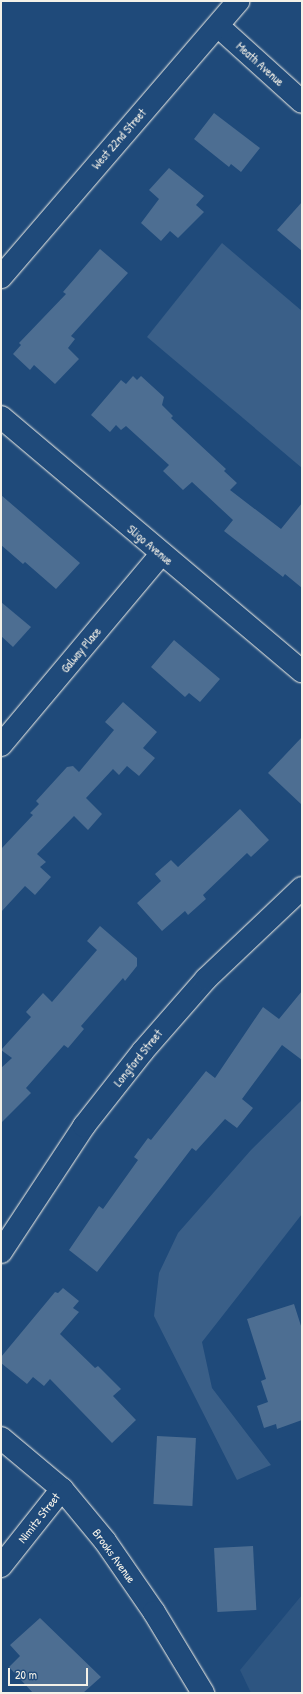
<!DOCTYPE html>
<html>
<head>
<meta charset="utf-8">
<style>
	body { margin:0 }
	#map { position:relative; width:303px; height:1694px; overflow:hidden; background:#1f4a7a; font-family:"Patrick Hand",sans-serif }
	div>[style] { position:absolute }
	.built>* { inset:0; background:#2d5581 }
	.green>* { inset:0; background:#3a5f88 }
	.building>* { inset:0; background:#4d6e92; transform-origin:0 0 }
	.roads { filter:drop-shadow(0 0 1px #f4f1e8) drop-shadow(0 0 1px #f4f1e8) }
	.street>* { height:22px; margin:-11px; padding:0 11px; transform-origin:11px; border-radius:11px; background:#1f4a7a }
	span { translate:-50% -50%; white-space:nowrap; text-align:center; line-height:1.15; -webkit-text-stroke:3px #1f4a7a; paint-order:stroke }
	.street-label { font-size:12px; color:#f4f1e8 }
	.frame { position:absolute; inset:0; border:2px solid #f4f1e8; pointer-events:none }
	.scale { position:absolute; left:8px; top:1668px; width:80px; height:18px; box-sizing:border-box; border:2px solid #f4f1e8; border-top:0; padding-left:5px; font-size:12px; line-height:14px; white-space:nowrap; color:#f4f1e8; -webkit-text-stroke:3px #1f4a7a; paint-order:stroke }
</style>
</head>
<body>
<div id="map">
	<div class="built">
		<div style="clip-path:polygon(302px 1595px,302px 1693px,251px 1693px,240px 1670px)"></div>
	</div>
	<div class="green">
		<div style="clip-path:polygon(222px 243px,302px 311px,302px 468px,147px 337px)"></div>
		<div style="clip-path:polygon(302px 1100px,302px 1214px,202px 1342px,212px 1388px,271px 1465px,237px 1480px,154px 1316px,159px 1273px,178px 1233px,251px 1150px)"></div>
	</div>
	<div class="building">
		<div style="clip-path:polygon(214px 113px,260px 148px,241px 172px,231px 164px,229px 167px,194px 139px)"></div>
		<div style="clip-path:polygon(169px 168px,204px 196px,196px 205px,204px 212px,178px 238px,170px 231px,161px 241px,141px 223px,159px 199px,149px 190px)"></div>
		<div style="clip-path:polygon(302px 202px,302px 251px,277px 230px)"></div>
		<div style="clip-path:polygon(100px 249px,128px 273px,71px 336px,75px 339px,68px 348px,79px 359px,55px 384px,34px 365px,30px 370px,13px 354px,21px 345px,19px 343px,66px 294px,63px 292px)"></div>
		<div style="clip-path:polygon(133px 376px,137px 380px,141px 376px,164px 397px,162px 405px,173px 416px,171px 418px,226px 469px,224px 471px,237px 483px,230px 490px,281px 529px,302px 503px,302px 588px,285px 574px,283px 577px,224px 531px,233px 520px,192px 482px,183px 490px,163px 471px,169px 465px,126px 426px,121px 430px,116px 425px,110px 432px,91px 415px,121px 380px,126px 384px)"></div>
		<div style="clip-path:polygon(1px 495px,80px 563px,56px 589px,25px 562px,23px 564px,1px 545px)"></div>
		<div style="clip-path:polygon(1px 602px,31px 627px,13px 647px,1px 636px)"></div>
		<div style="clip-path:polygon(174px 640px,220px 679px,200px 702px,189px 693px,185px 697px,151px 667px)"></div>
		<div style="clip-path:polygon(123px 702px,157px 732px,143px 748px,155px 758px,139px 776px,127px 766px,119px 775px,113px 769px,86px 798px,102px 814px,88px 830px,74px 816px,37px 854px,46px 862px,40px 867px,51px 877px,35px 895px,25px 886px,1px 912px,1px 849px,33px 815px,30px 813px,39px 804px,36px 801px,67px 767px,73px 766px,79px 772px,114px 730px,105px 722px)"></div>
		<div style="clip-path:polygon(302px 737px,302px 805px,268px 773px)"></div>
		<div style="clip-path:polygon(240px 809px,269px 840px,251px 857px,247px 853px,203px 895px,206px 899px,188px 915px,185px 911px,162px 931px,137px 903px,161px 881px,155px 874px,171px 860px,178px 867px)"></div>
		<div style="clip-path:polygon(100px 926px,137px 958px,137px 966px,125px 981px,123px 978px,81px 1026px,84px 1029px,68px 1048px,64px 1045px,26px 1088px,31px 1093px,1px 1123px,1px 1068px,12px 1058px,1px 1050px,31px 1017px,26px 1012px,43px 993px,52px 1002px,97px 950px,87px 941px)"></div>
		<div style="clip-path:polygon(302px 991px,302px 1060px,282px 1045px,242px 1099px,253px 1108px,237px 1128px,225px 1119px,196px 1151px,192px 1148px,97px 1272px,69px 1250px,99px 1206px,103px 1209px,138px 1160px,134px 1157px,148px 1138px,151px 1140px,206px 1071px,215px 1078px,263px 1007px,279px 1019px)"></div>
		<div style="clip-path:polygon(63px 1288px,79px 1301px,73px 1308px,79px 1312px,60px 1334px,95px 1368px,98px 1366px,121px 1389px,113px 1396px,136px 1420px,112px 1443px,50px 1379px,44px 1386px,33px 1377px,27px 1384px,1px 1363px,1px 1357px,55px 1292px,58px 1293px)"></div>
		<div style="clip-path:polygon(294px 1304px,302px 1329px,302px 1420px,277px 1429px,276px 1424px,264px 1428px,257px 1406px,268px 1402px,261px 1381px,266px 1379px,247px 1319px)"></div>
		<div style="left:157px;top:1436px;width:39px;height:68px;rotate:3deg"></div>
		<div style="left:253px;top:1546px;width:64px;height:39px;rotate:87deg"></div>
		<div style="clip-path:polygon(40px 1618px,101px 1677px,83px 1693px,33px 1693px,9px 1667px,20px 1656px,10px 1645px)"></div>
	</div>
	<div class="roads">
		<div class="street">
			<div style="left:218px;top:26px;width:113px;rotate:42.1deg"></div>
			<div style="left:1px;top:277px;width:364px;rotate:-49.3deg"></div>
			<div style="left:1px;top:417px;width:394px;rotate:40.2deg"></div>
			<div style="left:1px;top:745px;width:249px;rotate:-50deg"></div>
			<div style="left:1px;top:1252px;width:151px;rotate:-56.6deg"></div>
			<div style="left:84px;top:1126px;width:95px;rotate:-51.8deg"></div>
			<div style="left:143px;top:1051px;width:96px;rotate:-48.8deg"></div>
			<div style="left:206px;top:979px;width:132px;rotate:-43.5deg"></div>
			<div style="left:1px;top:1438px;width:80px;rotate:39.9deg"></div>
			<div style="left:62px;top:1489px;width:67px;rotate:50.4deg"></div>
			<div style="left:105px;top:1541px;width:86px;rotate:55.4deg"></div>
			<div style="left:154px;top:1612px;width:95px;rotate:58.8deg"></div>
			<div style="left:1px;top:1566px;width:98px;rotate:-51.6deg"></div>
		</div>
	</div>
	<div class="street-label">
		<span style="left:260px;top:64px;rotate:42deg">Meath Avenue</span>
		<span style="left:119px;top:139px;rotate:-49deg">West 22nd Street</span>
		<span style="left:150px;top:545px;rotate:40deg">Sligo Avenue</span>
		<span style="left:81px;top:650px;rotate:-50deg">Galway Place</span>
		<span style="left:138px;top:1058px;rotate:-51deg">Longford Street</span>
		<span style="left:39px;top:1518px;rotate:-52deg">Nimitz Street</span>
		<span style="left:114px;top:1556px;rotate:54deg">Brooks Avenue</span>
	</div>
	<div class="frame"></div>
	<div class="scale">20 m</div>
</div>
</body>
</html>
